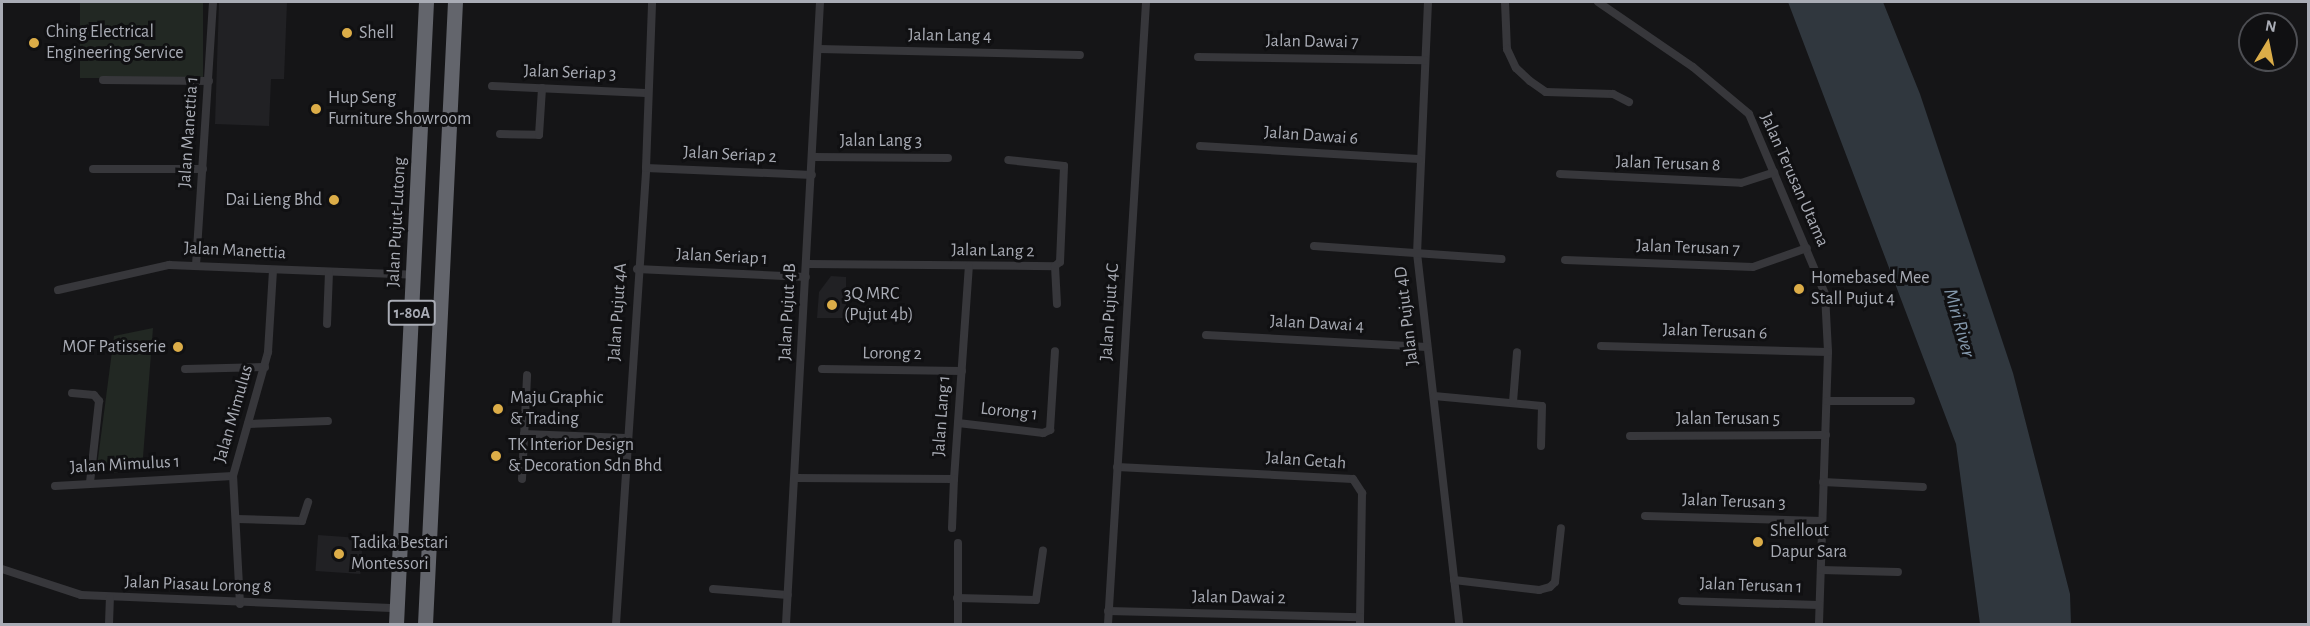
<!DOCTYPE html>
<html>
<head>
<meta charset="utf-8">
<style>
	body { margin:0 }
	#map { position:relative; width:2310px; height:626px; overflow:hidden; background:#151517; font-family:"Alegreya Sans",sans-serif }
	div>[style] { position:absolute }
	.built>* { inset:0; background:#212124; transform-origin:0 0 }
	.green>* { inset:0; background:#222823; transform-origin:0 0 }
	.water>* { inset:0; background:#30373e }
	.street>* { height:8px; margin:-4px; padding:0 4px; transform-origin:4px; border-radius:4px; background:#37373b }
	.highway>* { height:15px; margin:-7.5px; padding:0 7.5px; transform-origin:7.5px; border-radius:7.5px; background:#63656c }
	.dots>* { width:16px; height:16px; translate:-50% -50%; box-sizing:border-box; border:3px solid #101012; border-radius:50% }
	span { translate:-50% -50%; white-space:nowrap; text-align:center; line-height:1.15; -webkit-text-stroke:6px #101012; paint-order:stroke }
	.shield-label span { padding:2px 4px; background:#101012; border:2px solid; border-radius:4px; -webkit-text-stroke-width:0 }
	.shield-label { font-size:16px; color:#a9acb5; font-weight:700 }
	.poi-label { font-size:18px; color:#a9acb5 }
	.left { translate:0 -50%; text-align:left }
	.right { translate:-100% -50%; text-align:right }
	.street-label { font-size:18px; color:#a9acb5 }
	.water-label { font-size:20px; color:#8498ac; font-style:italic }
	.frame { position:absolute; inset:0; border:3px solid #a9acb5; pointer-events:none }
	.north { position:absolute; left:2238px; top:12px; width:60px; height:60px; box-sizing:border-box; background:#101012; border:2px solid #4d4e53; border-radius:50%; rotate:10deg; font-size:16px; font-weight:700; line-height:24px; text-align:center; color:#a9acb5 }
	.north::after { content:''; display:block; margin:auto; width:21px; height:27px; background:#dcad48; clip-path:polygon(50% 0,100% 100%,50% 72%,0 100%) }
</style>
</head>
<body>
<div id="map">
	<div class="built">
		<div style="clip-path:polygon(219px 2px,287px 2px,284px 79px,271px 79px,269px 126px,215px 124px)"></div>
		<div style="clip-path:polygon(831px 276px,846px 277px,846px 318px,817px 318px,819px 292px)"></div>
		<div style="left:318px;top:535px;width:45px;height:36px;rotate:4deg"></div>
	</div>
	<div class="green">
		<div style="left:80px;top:2px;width:123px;height:76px"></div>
		<div style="clip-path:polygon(153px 328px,142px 470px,96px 474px,114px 336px)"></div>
	</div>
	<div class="water">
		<div style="clip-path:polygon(1788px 2px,1883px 2px,1920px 94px,2013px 373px,2070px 594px,2071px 624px,1980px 624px,1956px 444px)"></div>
	</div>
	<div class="street">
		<div style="left:1428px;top:2px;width:251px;rotate:92.5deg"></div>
		<div style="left:1417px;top:253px;width:373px;rotate:83.5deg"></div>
		<div style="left:1505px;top:2px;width:47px;rotate:87.6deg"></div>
		<div style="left:1507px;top:49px;width:21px;rotate:65deg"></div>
		<div style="left:1516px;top:68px;width:19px;rotate:43deg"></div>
		<div style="left:1530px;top:81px;width:19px;rotate:35deg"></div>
		<div style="left:1546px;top:92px;width:67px;rotate:1.7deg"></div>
		<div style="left:1613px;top:94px;width:18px;rotate:27deg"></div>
		<div style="left:1598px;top:2px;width:115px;rotate:34.4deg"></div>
		<div style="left:1693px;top:67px;width:73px;rotate:40deg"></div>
		<div style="left:1749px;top:114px;width:195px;rotate:67.1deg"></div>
		<div style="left:1825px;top:294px;width:58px;rotate:87deg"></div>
		<div style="left:1828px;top:352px;width:272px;rotate:91.9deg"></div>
		<div style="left:819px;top:49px;width:261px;rotate:1.3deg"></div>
		<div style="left:1198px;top:57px;width:227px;rotate:0.8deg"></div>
		<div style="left:103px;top:80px;width:106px;rotate:0.5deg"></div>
		<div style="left:492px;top:86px;width:154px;rotate:2.6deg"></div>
		<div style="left:500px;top:134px;width:39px;rotate:1deg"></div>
		<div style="left:539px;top:135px;width:47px;rotate:-86.3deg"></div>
		<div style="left:1200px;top:146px;width:219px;rotate:3.4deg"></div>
		<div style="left:813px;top:157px;width:135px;rotate:0.4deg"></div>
		<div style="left:646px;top:168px;width:166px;rotate:2.4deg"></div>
		<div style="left:93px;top:169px;width:110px"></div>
		<div style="left:1560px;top:174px;width:181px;rotate:2.8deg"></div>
		<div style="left:1741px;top:183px;width:35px;rotate:-18deg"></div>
		<div style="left:1314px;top:246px;width:188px;rotate:4deg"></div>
		<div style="left:1565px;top:260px;width:188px;rotate:2.1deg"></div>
		<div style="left:1753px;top:267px;width:57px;rotate:-19.4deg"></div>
		<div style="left:807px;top:264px;width:248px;rotate:0.5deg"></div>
		<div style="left:1055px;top:266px;width:6px;rotate:-39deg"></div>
		<div style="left:1060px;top:262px;width:96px;rotate:-87.6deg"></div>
		<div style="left:1064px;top:166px;width:56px;rotate:-173.9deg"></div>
		<div style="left:196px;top:265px;width:264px;rotate:-86.3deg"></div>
		<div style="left:1055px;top:266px;width:38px;rotate:87deg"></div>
		<div style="left:637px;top:269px;width:169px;rotate:2.7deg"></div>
		<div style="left:58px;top:290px;width:114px;rotate:-12.7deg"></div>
		<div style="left:169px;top:265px;width:245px;rotate:2.3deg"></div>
		<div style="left:327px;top:324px;width:52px;rotate:-87.8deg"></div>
		<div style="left:1206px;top:335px;width:221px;rotate:3.1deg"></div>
		<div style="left:1601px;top:346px;width:227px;rotate:1.5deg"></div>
		<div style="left:185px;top:369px;width:80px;rotate:-1.4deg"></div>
		<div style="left:822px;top:369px;width:140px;rotate:0.8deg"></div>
		<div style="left:72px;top:393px;width:22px;rotate:5deg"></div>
		<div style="left:94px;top:395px;width:8px;rotate:50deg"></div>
		<div style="left:99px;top:401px;width:81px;rotate:96.3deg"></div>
		<div style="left:1434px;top:396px;width:108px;rotate:5.3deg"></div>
		<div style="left:1542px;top:406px;width:40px;rotate:91.4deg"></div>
		<div style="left:1827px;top:401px;width:84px"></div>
		<div style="left:1513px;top:402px;width:50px;rotate:-85.4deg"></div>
		<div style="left:958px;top:423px;width:86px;rotate:6.7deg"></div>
		<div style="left:1043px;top:433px;width:8px;rotate:-23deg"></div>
		<div style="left:1050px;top:430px;width:79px;rotate:-86.4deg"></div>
		<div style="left:248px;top:424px;width:80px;rotate:-2.1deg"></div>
		<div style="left:524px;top:434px;width:102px;rotate:2.2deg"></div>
		<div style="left:1630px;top:436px;width:196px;rotate:-0.3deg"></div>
		<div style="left:1117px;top:467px;width:236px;rotate:2.9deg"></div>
		<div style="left:1353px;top:479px;width:17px;rotate:57deg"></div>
		<div style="left:1362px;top:493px;width:124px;rotate:90.9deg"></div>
		<div style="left:795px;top:478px;width:159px;rotate:0.4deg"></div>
		<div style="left:954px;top:479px;width:213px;rotate:-86deg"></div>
		<div style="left:522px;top:479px;width:104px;rotate:-87.2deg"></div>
		<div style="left:1823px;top:482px;width:100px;rotate:2.9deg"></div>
		<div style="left:55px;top:486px;width:178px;rotate:-3.2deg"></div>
		<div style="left:1645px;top:516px;width:177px;rotate:1.6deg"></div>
		<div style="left:237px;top:519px;width:65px;rotate:1.8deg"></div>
		<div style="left:302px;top:521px;width:20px;rotate:-72deg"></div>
		<div style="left:952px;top:528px;width:49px;rotate:-87.7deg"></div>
		<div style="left:2px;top:569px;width:83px;rotate:18.2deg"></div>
		<div style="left:81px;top:595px;width:316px;rotate:2.4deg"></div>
		<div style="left:1821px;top:570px;width:77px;rotate:1.5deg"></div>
		<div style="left:1454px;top:580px;width:86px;rotate:6.7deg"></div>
		<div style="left:1539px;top:590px;width:11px;rotate:-15deg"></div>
		<div style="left:1550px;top:587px;width:7px;rotate:-45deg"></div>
		<div style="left:1555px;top:582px;width:54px;rotate:-83.7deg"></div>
		<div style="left:713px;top:589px;width:75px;rotate:4.6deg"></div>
		<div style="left:957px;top:598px;width:79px;rotate:1.5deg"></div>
		<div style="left:1036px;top:600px;width:50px;rotate:-82deg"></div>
		<div style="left:1682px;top:601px;width:137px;rotate:1.7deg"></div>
		<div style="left:240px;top:604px;width:128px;rotate:-93.1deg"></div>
		<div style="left:233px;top:476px;width:129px;rotate:-74.2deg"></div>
		<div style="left:268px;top:352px;width:82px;rotate:-86.5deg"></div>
		<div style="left:1108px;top:611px;width:252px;rotate:1.4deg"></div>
		<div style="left:1360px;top:617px;width:7px;rotate:90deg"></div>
		<div style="left:109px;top:624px;width:26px;rotate:-88deg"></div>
		<div style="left:616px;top:624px;width:457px;rotate:-86.2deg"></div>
		<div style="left:646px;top:168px;width:166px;rotate:-87.9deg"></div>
		<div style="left:786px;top:624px;width:623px;rotate:-86.87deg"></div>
		<div style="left:958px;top:624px;width:81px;rotate:-90deg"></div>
		<div style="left:1108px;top:624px;width:623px;rotate:-86.5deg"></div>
	</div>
	<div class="highway">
		<div style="left:396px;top:624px;width:623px;rotate:-87.24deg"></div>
		<div style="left:425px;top:624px;width:623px;rotate:-87.24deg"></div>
	</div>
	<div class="dots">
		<div style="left:347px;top:33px;background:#dcad48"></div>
		<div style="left:34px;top:43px;background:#dcad48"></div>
		<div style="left:316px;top:109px;background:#dcad48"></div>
		<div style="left:334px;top:200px;background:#dcad48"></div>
		<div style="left:1799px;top:289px;background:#dcad48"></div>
		<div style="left:832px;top:305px;background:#dcad48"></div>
		<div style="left:178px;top:347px;background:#dcad48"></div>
		<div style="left:498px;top:409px;background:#dcad48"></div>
		<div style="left:496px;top:456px;background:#dcad48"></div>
		<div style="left:1758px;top:542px;background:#dcad48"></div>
		<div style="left:339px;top:554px;background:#dcad48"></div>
	</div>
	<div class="shield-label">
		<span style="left:412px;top:313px">1-80A</span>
	</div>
	<div class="poi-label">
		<span class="left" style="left:46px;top:43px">Ching Electrical<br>Engineering Service</span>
		<span class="left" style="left:359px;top:33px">Shell</span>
		<span class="left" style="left:328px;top:109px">Hup Seng<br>Furniture Showroom</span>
		<span class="right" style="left:322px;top:200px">Dai Lieng Bhd</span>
		<span class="left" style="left:1811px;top:289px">Homebased Mee<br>Stall Pujut 4</span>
		<span class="left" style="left:844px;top:305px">3Q MRC<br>(Pujut 4b)</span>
		<span class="right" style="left:166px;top:347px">MOF Patisserie</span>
		<span class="left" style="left:510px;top:409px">Maju Graphic<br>&amp; Trading</span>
		<span class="left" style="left:508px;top:456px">TK Interior Design<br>&amp; Decoration Sdn Bhd</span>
		<span class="left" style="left:1770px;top:542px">Shellout<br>Dapur Sara</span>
		<span class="left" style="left:351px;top:554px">Tadika Bestari<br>Montessori</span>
	</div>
	<div class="street-label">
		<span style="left:950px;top:36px;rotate:1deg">Jalan Lang 4</span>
		<span style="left:1312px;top:42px;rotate:1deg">Jalan Dawai 7</span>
		<span style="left:570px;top:73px;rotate:2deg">Jalan Seriap 3</span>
		<span style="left:189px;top:132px;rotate:-86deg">Jalan Manettia 1</span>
		<span style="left:1311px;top:136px;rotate:4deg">Jalan Dawai 6</span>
		<span style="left:881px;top:141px">Jalan Lang 3</span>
		<span style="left:730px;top:155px;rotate:3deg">Jalan Seriap 2</span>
		<span style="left:1668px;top:164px;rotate:2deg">Jalan Terusan 8</span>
		<span style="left:1794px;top:180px;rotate:66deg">Jalan Terusan Utama</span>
		<span style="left:397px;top:222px;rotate:-87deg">Jalan Pujut-Lutong</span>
		<span style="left:1688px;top:248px;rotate:2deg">Jalan Terusan 7</span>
		<span style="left:235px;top:251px;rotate:3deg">Jalan Manettia</span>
		<span style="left:993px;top:251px;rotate:1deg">Jalan Lang 2</span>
		<span style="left:722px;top:257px;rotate:3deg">Jalan Seriap 1</span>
		<span style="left:618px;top:312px;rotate:-86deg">Jalan Pujut 4A</span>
		<span style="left:788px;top:312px;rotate:-87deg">Jalan Pujut 4B</span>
		<span style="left:1110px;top:312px;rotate:-86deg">Jalan Pujut 4C</span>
		<span style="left:1407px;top:316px;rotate:-97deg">Jalan Pujut 4D</span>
		<span style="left:1317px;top:324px;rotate:3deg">Jalan Dawai 4</span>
		<span style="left:1715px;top:332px;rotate:2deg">Jalan Terusan 6</span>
		<span style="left:892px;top:354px;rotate:1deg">Lorong 2</span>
		<span style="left:1009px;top:412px;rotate:6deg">Lorong 1</span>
		<span style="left:234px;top:414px;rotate:-74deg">Jalan Mimulus</span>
		<span style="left:942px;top:416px;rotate:-86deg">Jalan Lang 1</span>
		<span style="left:1728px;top:419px">Jalan Terusan 5</span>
		<span style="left:1306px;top:461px;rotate:4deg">Jalan Getah</span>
		<span style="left:125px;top:465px;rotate:-3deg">Jalan Mimulus 1</span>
		<span style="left:1734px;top:502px;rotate:2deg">Jalan Terusan 3</span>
		<span style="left:198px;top:585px;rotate:2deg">Jalan Piasau Lorong 8</span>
		<span style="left:1751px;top:586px;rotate:2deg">Jalan Terusan 1</span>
		<span style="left:1239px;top:598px;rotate:1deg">Jalan Dawai 2</span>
	</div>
	<div class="water-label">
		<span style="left:1959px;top:323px;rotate:74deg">Miri River</span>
	</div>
	<div class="frame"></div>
	<div class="north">N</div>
</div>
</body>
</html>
